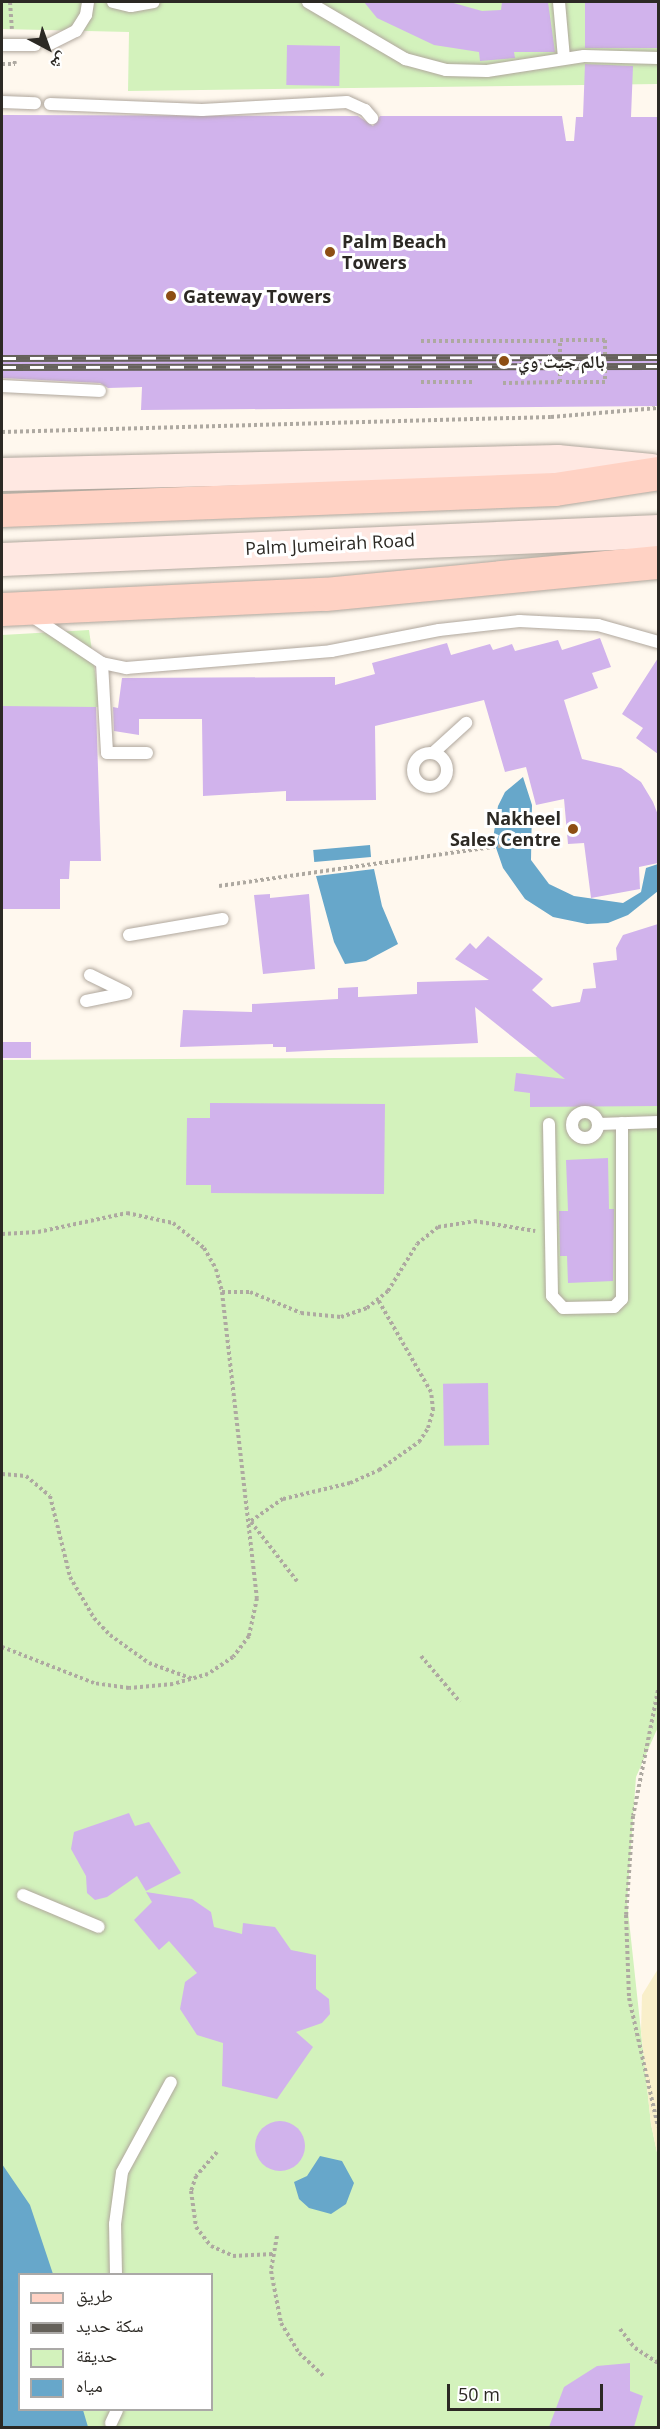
<!DOCTYPE html>
<html>
<head>
<meta charset="utf-8">
<style>
	body { margin:0 }
	#map { position:relative; width:660px; height:2429px; overflow:hidden; background:#fff8ee; font-family:"Open Sans","Noto Naskh Arabic",sans-serif }
	div>[style] { position:absolute }
	.green>* { inset:0; background:#d3f2bc }
	.sand>* { inset:0; background:#f9efca }
	.water>* { inset:0; background:#67a7ca; transform-origin:0 0 }
	.building>* { inset:0; background:#d1b3ec; transform-origin:0 0 }
	.round { border-radius:50% }
	.path>* { height:4px; margin-top:-2px; transform-origin:0; background:repeating-linear-gradient(90deg,#aea9a1 0 3px,transparent 0 6px) }
	.roads { filter:drop-shadow(0 0 2px #b0a79d) drop-shadow(0 0 2px #b0a79d) }
	.service>* { height:12px; margin:-6px; padding:0 6px; transform-origin:6px; border-radius:6px; background:#fff }
	.service>.ring { margin:-6px; padding:0; box-sizing:content-box; background:none; border:12px solid #fff; border-radius:50% }
	.secondary>* { height:33px; margin:-16.5px; padding:0 16.5px; transform-origin:16.5px; border-radius:16.5px; background:#ffe8e2 }
	.primary>* { height:33px; margin:-16.5px; padding:0 16.5px; transform-origin:16.5px; border-radius:16.5px; background:#ffd2c4 }
	.rail>* { height:7px; margin-top:-3.5px; transform-origin:0; background:repeating-linear-gradient(90deg,#fff 0 14px,#65615a 0 28px); box-sizing:border-box; border-block:2px solid #65615a }
	.dots>* { width:16px; height:16px; translate:-50% -50%; box-sizing:border-box; border:3px solid #fff; border-radius:50% }
	span { translate:-50% -50%; white-space:nowrap; text-align:center; line-height:1.15; -webkit-text-stroke:6px #fff; paint-order:stroke }
	.poi-label { font-size:18px; color:#2c2924; font-weight:700 }
	.left { translate:0 -50%; text-align:left }
	.right { translate:-100% -50%; text-align:right }
	.street-label { font-size:18px; color:#2c2924 }
	.frame { position:absolute; inset:0; border:3px solid #2c2924; pointer-events:none }
	.legend { position:absolute; left:18px; top:2273px; width:195px; height:138px; box-sizing:border-box; background:#fff; border:2px solid #aba9a7; margin:0; padding:8px 10px; list-style:none; font-size:18px; color:#2c2924 }
	.legend li { display:flex; align-items:center; gap:12px; height:30px }
	.legend b { width:30px; border:2px solid #aba9a7 }
	.north { position:absolute; left:18px; top:18px; width:60px; height:60px; -webkit-text-stroke:4px #fff; paint-order:stroke; rotate:139deg; font-size:16px; font-weight:700; line-height:24px; text-align:center; color:#2c2924 }
	.north::after { content:''; display:block; margin:auto; width:21px; height:27px; background:#2c2924; clip-path:polygon(50% 0,100% 100%,50% 72%,0 100%) }
	.scale { position:absolute; left:447px; top:2384px; width:156px; height:27px; box-sizing:border-box; border:3px solid #2c2924; border-top:0; padding-left:8px; font-size:18px; line-height:21px; white-space:nowrap; color:#2c2924; -webkit-text-stroke:4px #fff; paint-order:stroke }
</style>
</head>
<body>
<div id="map">
	<div class="green">
		<div style="clip-path:polygon(2px 2px,625px 2px,630px 11px,658px 11px,658px 84px,128px 91px,129px 32px,2px 29px)"></div>
		<div style="clip-path:polygon(89px 630px,100px 707px,2px 707px,2px 635px)"></div>
		<div style="clip-path:polygon(evenodd,658px 1056px,658px 1727px,636px 1777px,627px 1902px,651px 2124px,658px 2157px,658px 2427px,2px 2427px,2px 1060px,658px 1056px,20px 2274px,212px 2274px,212px 2410px,20px 2410px,20px 2274px)"></div>
	</div>
	<div class="sand">
		<div style="clip-path:polygon(658px 1969px,658px 2157px,651px 2124px,641px 2031px,642px 1995px)"></div>
	</div>
	<div class="water">
		<div style="clip-path:polygon(523px 777px,532px 805px,531px 860px,549px 884px,574px 896px,623px 903px,641px 892px,646px 868px,658px 864px,658px 891px,628px 915px,608px 923px,587px 924px,553px 917px,525px 899px,503px 868px,493px 839px,498px 806px,505px 792px)"></div>
		<div style="left:370px;top:845px;width:12px;height:57px;rotate:85deg"></div>
		<div style="clip-path:polygon(374px 869px,382px 906px,398px 944px,366px 961px,345px 964px,334px 942px,316px 876px)"></div>
		<div style="clip-path:polygon(320px 2156px,342px 2161px,354px 2183px,346px 2204px,331px 2214px,309px 2208px,299px 2199px,294px 2182px,307px 2176px)"></div>
		<div style="clip-path:polygon(2px 2164px,30px 2205px,53px 2274px,20px 2274px,20px 2410px,83px 2410px,88px 2427px,2px 2427px)"></div>
	</div>
	<div class="building">
		<div style="clip-path:polygon(364px 2px,450px 2px,482px 11px,501px 10px,502px 2px,548px 2px,555px 52px,514px 52px,515px 58px,480px 61px,479px 52px,434px 45px,377px 18px)"></div>
		<div style="left:585px;top:2px;width:73px;height:46px"></div>
		<div style="left:287px;top:45px;width:53px;height:40px;rotate:1deg"></div>
		<div style="clip-path:polygon(585px 64px,633px 66px,631px 117px,658px 117px,658px 406px,141px 410px,142px 387px,108px 388px,100px 383px,2px 378px,2px 115px,358px 116px,373px 126px,380px 116px,562px 116px,566px 141px,574px 141px,576px 117px,583px 117px)"></div>
		<div style="clip-path:polygon(600px 638px,611px 667px,592px 673px,598px 688px,564px 700px,582px 759px,621px 768px,641px 782px,653px 802px,658px 815px,658px 863px,639px 867px,640px 889px,591px 898px,584px 843px,568px 844px,564px 799px,536px 805px,526px 767px,505px 772px,484px 700px,375px 726px,376px 800px,286px 801px,286px 791px,203px 796px,202px 719px,139px 719px,139px 735px,114px 731px,113px 707px,118px 708px,122px 678px,335px 677px,335px 685px,375px 674px,372px 663px,447px 643px,451px 655px,490px 644px,493px 650px,512px 644px,515px 651px,558px 640px,562px 650px)"></div>
		<div style="clip-path:polygon(658px 658px,658px 754px,636px 738px,643px 728px,622px 714px)"></div>
		<div style="clip-path:polygon(2px 706px,96px 707px,101px 861px,70px 861px,69px 879px,60px 879px,60px 909px,2px 909px)"></div>
		<div style="clip-path:polygon(270px 894px,270px 898px,309px 894px,315px 969px,263px 974px,254px 895px)"></div>
		<div style="clip-path:polygon(658px 924px,658px 1106px,530px 1107px,530px 1093px,514px 1091px,516px 1073px,565px 1079px,475px 1007px,478px 1043px,286px 1052px,286px 1047px,273px 1047px,273px 1044px,180px 1047px,183px 1010px,252px 1012px,252px 1004px,338px 999px,338px 988px,358px 987px,358px 997px,417px 994px,417px 982px,489px 980px,455px 959px,470px 943px,476px 949px,488px 936px,543px 979px,532px 990px,552px 1007px,580px 1002px,583px 989px,596px 988px,593px 963px,617px 960px,616px 948px,623px 935px)"></div>
		<div style="left:2px;top:1042px;width:29px;height:16px"></div>
		<div style="clip-path:polygon(210px 1103px,385px 1104px,384px 1194px,211px 1193px,211px 1185px,186px 1185px,187px 1118px,210px 1118px)"></div>
		<div style="clip-path:polygon(608px 1158px,609px 1209px,614px 1209px,613px 1281px,568px 1283px,567px 1256px,560px 1256px,559px 1211px,568px 1211px,566px 1160px)"></div>
		<div style="left:488px;top:1383px;width:62px;height:45px;rotate:89deg"></div>
		<div style="clip-path:polygon(129px 1813px,135px 1826px,149px 1822px,181px 1873px,146px 1891px,137px 1876px,107px 1897px,95px 1900px,87px 1893px,86px 1876px,71px 1849px,74px 1832px)"></div>
		<div style="clip-path:polygon(146px 1892px,192px 1899px,211px 1912px,214px 1927px,242px 1934px,243px 1923px,275px 1927px,291px 1950px,316px 1955px,316px 1989px,329px 1999px,330px 2014px,322px 2023px,296px 2032px,313px 2047px,277px 2099px,222px 2086px,223px 2043px,197px 2035px,180px 2009px,185px 1982px,197px 1973px,169px 1941px,159px 1950px,134px 1920px,152px 1902px)"></div>
		<div class="round" style="left:255px;top:2121px;width:50px;height:50px"></div>
		<div style="clip-path:polygon(630px 2363px,630px 2391px,643px 2396px,634px 2427px,549px 2427px,564px 2387px,597px 2366px)"></div>
	</div>
	<div class="path">
		<div style="left:10px;top:2px;width:27px;rotate:86deg"></div>
		<div style="left:2px;top:64px;width:13px"></div>
		<div style="left:15px;top:64px;width:4px;rotate:-104deg"></div>
		<div style="left:421px;top:341px;width:136px"></div>
		<div style="left:421px;top:382px;width:53px"></div>
		<div style="left:503px;top:383px;width:57px;rotate:-1deg"></div>
		<div style="left:560px;top:382px;width:42px;rotate:-90deg"></div>
		<div style="left:560px;top:340px;width:45px"></div>
		<div style="left:605px;top:340px;width:42px;rotate:90deg"></div>
		<div style="left:605px;top:382px;width:42px;rotate:180deg"></div>
		<div style="left:2px;top:432px;width:549px;rotate:-1.57deg"></div>
		<div style="left:551px;top:417px;width:107px;rotate:-4.8deg"></div>
		<div style="left:219px;top:886px;width:326px;rotate:-8.1deg"></div>
		<div style="left:2px;top:1234px;width:36px;rotate:-3deg"></div>
		<div style="left:38px;top:1232px;width:91px;rotate:-12.1deg"></div>
		<div style="left:127px;top:1213px;width:47px;rotate:12.3deg"></div>
		<div style="left:173px;top:1223px;width:40px;rotate:39deg"></div>
		<div style="left:204px;top:1248px;width:24px;rotate:60deg"></div>
		<div style="left:216px;top:1269px;width:24px;rotate:75deg"></div>
		<div style="left:222px;top:1292px;width:308px;rotate:83.5deg"></div>
		<div style="left:257px;top:1598px;width:39px;rotate:102deg"></div>
		<div style="left:249px;top:1636px;width:26px;rotate:127deg"></div>
		<div style="left:233px;top:1657px;width:30px;rotate:146deg"></div>
		<div style="left:208px;top:1674px;width:36px;rotate:164deg"></div>
		<div style="left:173px;top:1684px;width:44px;rotate:174.8deg"></div>
		<div style="left:129px;top:1688px;width:35px;rotate:-172deg"></div>
		<div style="left:94px;top:1683px;width:99px;rotate:-158.6deg"></div>
		<div style="left:222px;top:1292px;width:28px"></div>
		<div style="left:250px;top:1292px;width:55px;rotate:22.4deg"></div>
		<div style="left:301px;top:1313px;width:40px;rotate:5.7deg"></div>
		<div style="left:341px;top:1317px;width:28px;rotate:-19deg"></div>
		<div style="left:367px;top:1308px;width:27px;rotate:-39deg"></div>
		<div style="left:388px;top:1291px;width:55px;rotate:-58.3deg"></div>
		<div style="left:417px;top:1244px;width:27px;rotate:-39deg"></div>
		<div style="left:438px;top:1227px;width:36px;rotate:-9deg"></div>
		<div style="left:474px;top:1221px;width:62px;rotate:9.3deg"></div>
		<div style="left:2px;top:1474px;width:24px;rotate:5deg"></div>
		<div style="left:26px;top:1476px;width:31px;rotate:40deg"></div>
		<div style="left:50px;top:1496px;width:83px;rotate:76.1deg"></div>
		<div style="left:70px;top:1577px;width:48px;rotate:59.7deg"></div>
		<div style="left:94px;top:1618px;width:23px;rotate:47deg"></div>
		<div style="left:110px;top:1635px;width:48px;rotate:35.7deg"></div>
		<div style="left:149px;top:1663px;width:47px;rotate:20deg"></div>
		<div style="left:251px;top:1521px;width:39px;rotate:-35deg"></div>
		<div style="left:283px;top:1499px;width:69px;rotate:-13.4deg"></div>
		<div style="left:350px;top:1483px;width:32px;rotate:-24deg"></div>
		<div style="left:379px;top:1470px;width:49px;rotate:-35deg"></div>
		<div style="left:419px;top:1442px;width:17px;rotate:-57deg"></div>
		<div style="left:428px;top:1428px;width:19px;rotate:-74deg"></div>
		<div style="left:433px;top:1410px;width:18px;rotate:-96deg"></div>
		<div style="left:431px;top:1392px;width:106px;rotate:-119.9deg"></div>
		<div style="left:251px;top:1522px;width:75px;rotate:52.1deg"></div>
		<div style="left:421px;top:1656px;width:60px;rotate:49.7deg"></div>
		<div style="left:658px;top:1690px;width:128px;rotate:101.2deg"></div>
		<div style="left:633px;top:1816px;width:99px;rotate:94deg"></div>
		<div style="left:626px;top:1915px;width:83px;rotate:87.9deg"></div>
		<div style="left:629px;top:1998px;width:132px;rotate:77.3deg"></div>
		<div style="left:217px;top:2152px;width:32px;rotate:131deg"></div>
		<div style="left:196px;top:2176px;width:16px;rotate:108deg"></div>
		<div style="left:191px;top:2191px;width:36px;rotate:82deg"></div>
		<div style="left:196px;top:2227px;width:24px;rotate:52deg"></div>
		<div style="left:211px;top:2246px;width:24px;rotate:24deg"></div>
		<div style="left:233px;top:2256px;width:40px;rotate:-2.9deg"></div>
		<div style="left:277px;top:2236px;width:36px;rotate:100deg"></div>
		<div style="left:271px;top:2271px;width:53px;rotate:79.1deg"></div>
		<div style="left:281px;top:2323px;width:35px;rotate:59deg"></div>
		<div style="left:299px;top:2353px;width:35px;rotate:43deg"></div>
		<div style="left:620px;top:2329px;width:24px;rotate:52deg"></div>
		<div style="left:635px;top:2348px;width:27px;rotate:33deg"></div>
	</div>
	<div class="roads">
		<div class="service">
			<div style="left:113px;top:2px;width:18px;rotate:13deg"></div>
			<div style="left:131px;top:6px;width:23px;rotate:-10deg"></div>
			<div style="left:308px;top:2px;width:113px;rotate:30.4deg"></div>
			<div style="left:405px;top:59px;width:42px;rotate:15deg"></div>
			<div style="left:446px;top:70px;width:41px;rotate:1.4deg"></div>
			<div style="left:487px;top:71px;width:98px;rotate:-8.8deg"></div>
			<div style="left:584px;top:56px;width:74px;rotate:1.5deg"></div>
			<div style="left:559px;top:2px;width:56px;rotate:84.9deg"></div>
			<div style="left:50px;top:44px;width:29px;rotate:-27deg"></div>
			<div style="left:76px;top:31px;width:19px;rotate:-58deg"></div>
			<div style="left:86px;top:15px;width:13px;rotate:-81deg"></div>
			<div style="left:2px;top:45px;width:33px"></div>
			<div style="left:2px;top:102px;width:33px;rotate:2deg"></div>
			<div style="left:50px;top:104px;width:152px;rotate:2.3deg"></div>
			<div style="left:202px;top:110px;width:145px;rotate:-3.2deg"></div>
			<div style="left:347px;top:102px;width:20px;rotate:24deg"></div>
			<div style="left:365px;top:110px;width:11px;rotate:49deg"></div>
			<div style="left:2px;top:386px;width:98px;rotate:2.9deg"></div>
			<div style="left:30px;top:615px;width:87px;rotate:33.7deg"></div>
			<div style="left:102px;top:663px;width:25px;rotate:12deg"></div>
			<div style="left:126px;top:668px;width:206px;rotate:-4.7deg"></div>
			<div style="left:331px;top:651px;width:110px;rotate:-11deg"></div>
			<div style="left:439px;top:630px;width:81px;rotate:-6.4deg"></div>
			<div style="left:519px;top:621px;width:79px;rotate:2.9deg"></div>
			<div style="left:598px;top:625px;width:62px;rotate:15.8deg"></div>
			<div style="left:102px;top:663px;width:90px;rotate:86.8deg"></div>
			<div style="left:107px;top:753px;width:40px"></div>
			<div style="left:433px;top:753px;width:45px;rotate:-42.3deg"></div>
			<div class="ring" style="left:413px;top:753px;width:22px;height:22px"></div>
			<div style="left:129px;top:935px;width:95px;rotate:-9.7deg"></div>
			<div style="left:90px;top:975px;width:39px;rotate:26deg"></div>
			<div style="left:86px;top:1001px;width:41px;rotate:-11.3deg"></div>
			<div class="ring" style="left:572px;top:1112px;width:14px;height:14px"></div>
			<div style="left:549px;top:1124px;width:172px;rotate:89deg"></div>
			<div style="left:552px;top:1296px;width:16px;rotate:47deg"></div>
			<div style="left:563px;top:1308px;width:51px;rotate:-1.1deg"></div>
			<div style="left:614px;top:1307px;width:11px;rotate:-45deg"></div>
			<div style="left:622px;top:1299px;width:176px;rotate:-90deg"></div>
			<div style="left:599px;top:1124px;width:59px;rotate:-1.9deg"></div>
			<div style="left:23px;top:1895px;width:82px;rotate:22.8deg"></div>
			<div style="left:116px;top:2274px;width:50px;rotate:-91.1deg"></div>
			<div style="left:115px;top:2224px;width:52px;rotate:-82.3deg"></div>
			<div style="left:122px;top:2172px;width:102px;rotate:-61.4deg"></div>
			<div style="left:111px;top:2423px;width:14px;rotate:-65deg"></div>
		</div>
		<div class="secondary">
			<div style="left:2px;top:474px;width:555px;rotate:-1.34deg"></div>
			<div style="left:557px;top:461px;width:94px;rotate:5.5deg"></div>
			<div style="left:2px;top:559px;width:657px;rotate:-2.44deg"></div>
		</div>
		<div class="primary">
			<div style="left:2px;top:510px;width:553px;rotate:-2.17deg"></div>
			<div style="left:555px;top:489px;width:104px;rotate:-8.8deg"></div>
			<div style="left:2px;top:609px;width:323px;rotate:-2.7deg"></div>
			<div style="left:325px;top:594px;width:335px;rotate:-5.5deg"></div>
		</div>
	</div>
	<div class="rail">
		<div style="left:2px;top:358px;width:656px;rotate:-0.09deg"></div>
		<div style="left:2px;top:367px;width:656px;rotate:-0.09deg"></div>
	</div>
	<div class="dots">
		<div style="left:330px;top:252px;background:#8d4e14"></div>
		<div style="left:171px;top:296px;background:#8d4e14"></div>
		<div style="left:504px;top:361px;background:#8d4e14"></div>
		<div style="left:573px;top:829px;background:#8d4e14"></div>
	</div>
	<div class="poi-label">
		<span class="left" style="left:342px;top:252px">Palm Beach<br>Towers</span>
		<span class="left" style="left:183px;top:296px">Gateway Towers</span>
		<span class="left" style="left:518px;top:361px">بالم جيت وي</span>
		<span class="right" style="left:561px;top:829px">Nakheel<br>Sales Centre</span>
	</div>
	<div class="street-label">
		<span style="left:330px;top:544px;rotate:-3deg">Palm Jumeirah Road</span>
	</div>
	<div class="frame"></div>
	<ul class="legend">
	<li><b style="height:8px;background:#ffd2c4"></b>طريق</li>
	<li><b style="height:8px;background:#65615a"></b>سكة حديد</li>
	<li><b style="height:16px;background:#d3f2bc"></b>حديقة</li>
	<li><b style="height:16px;background:#67a7ca"></b>مياه</li>
	</ul>
	<div class="north">ش</div>
	<div class="scale">50 m</div>
</div>
</body>
</html>
